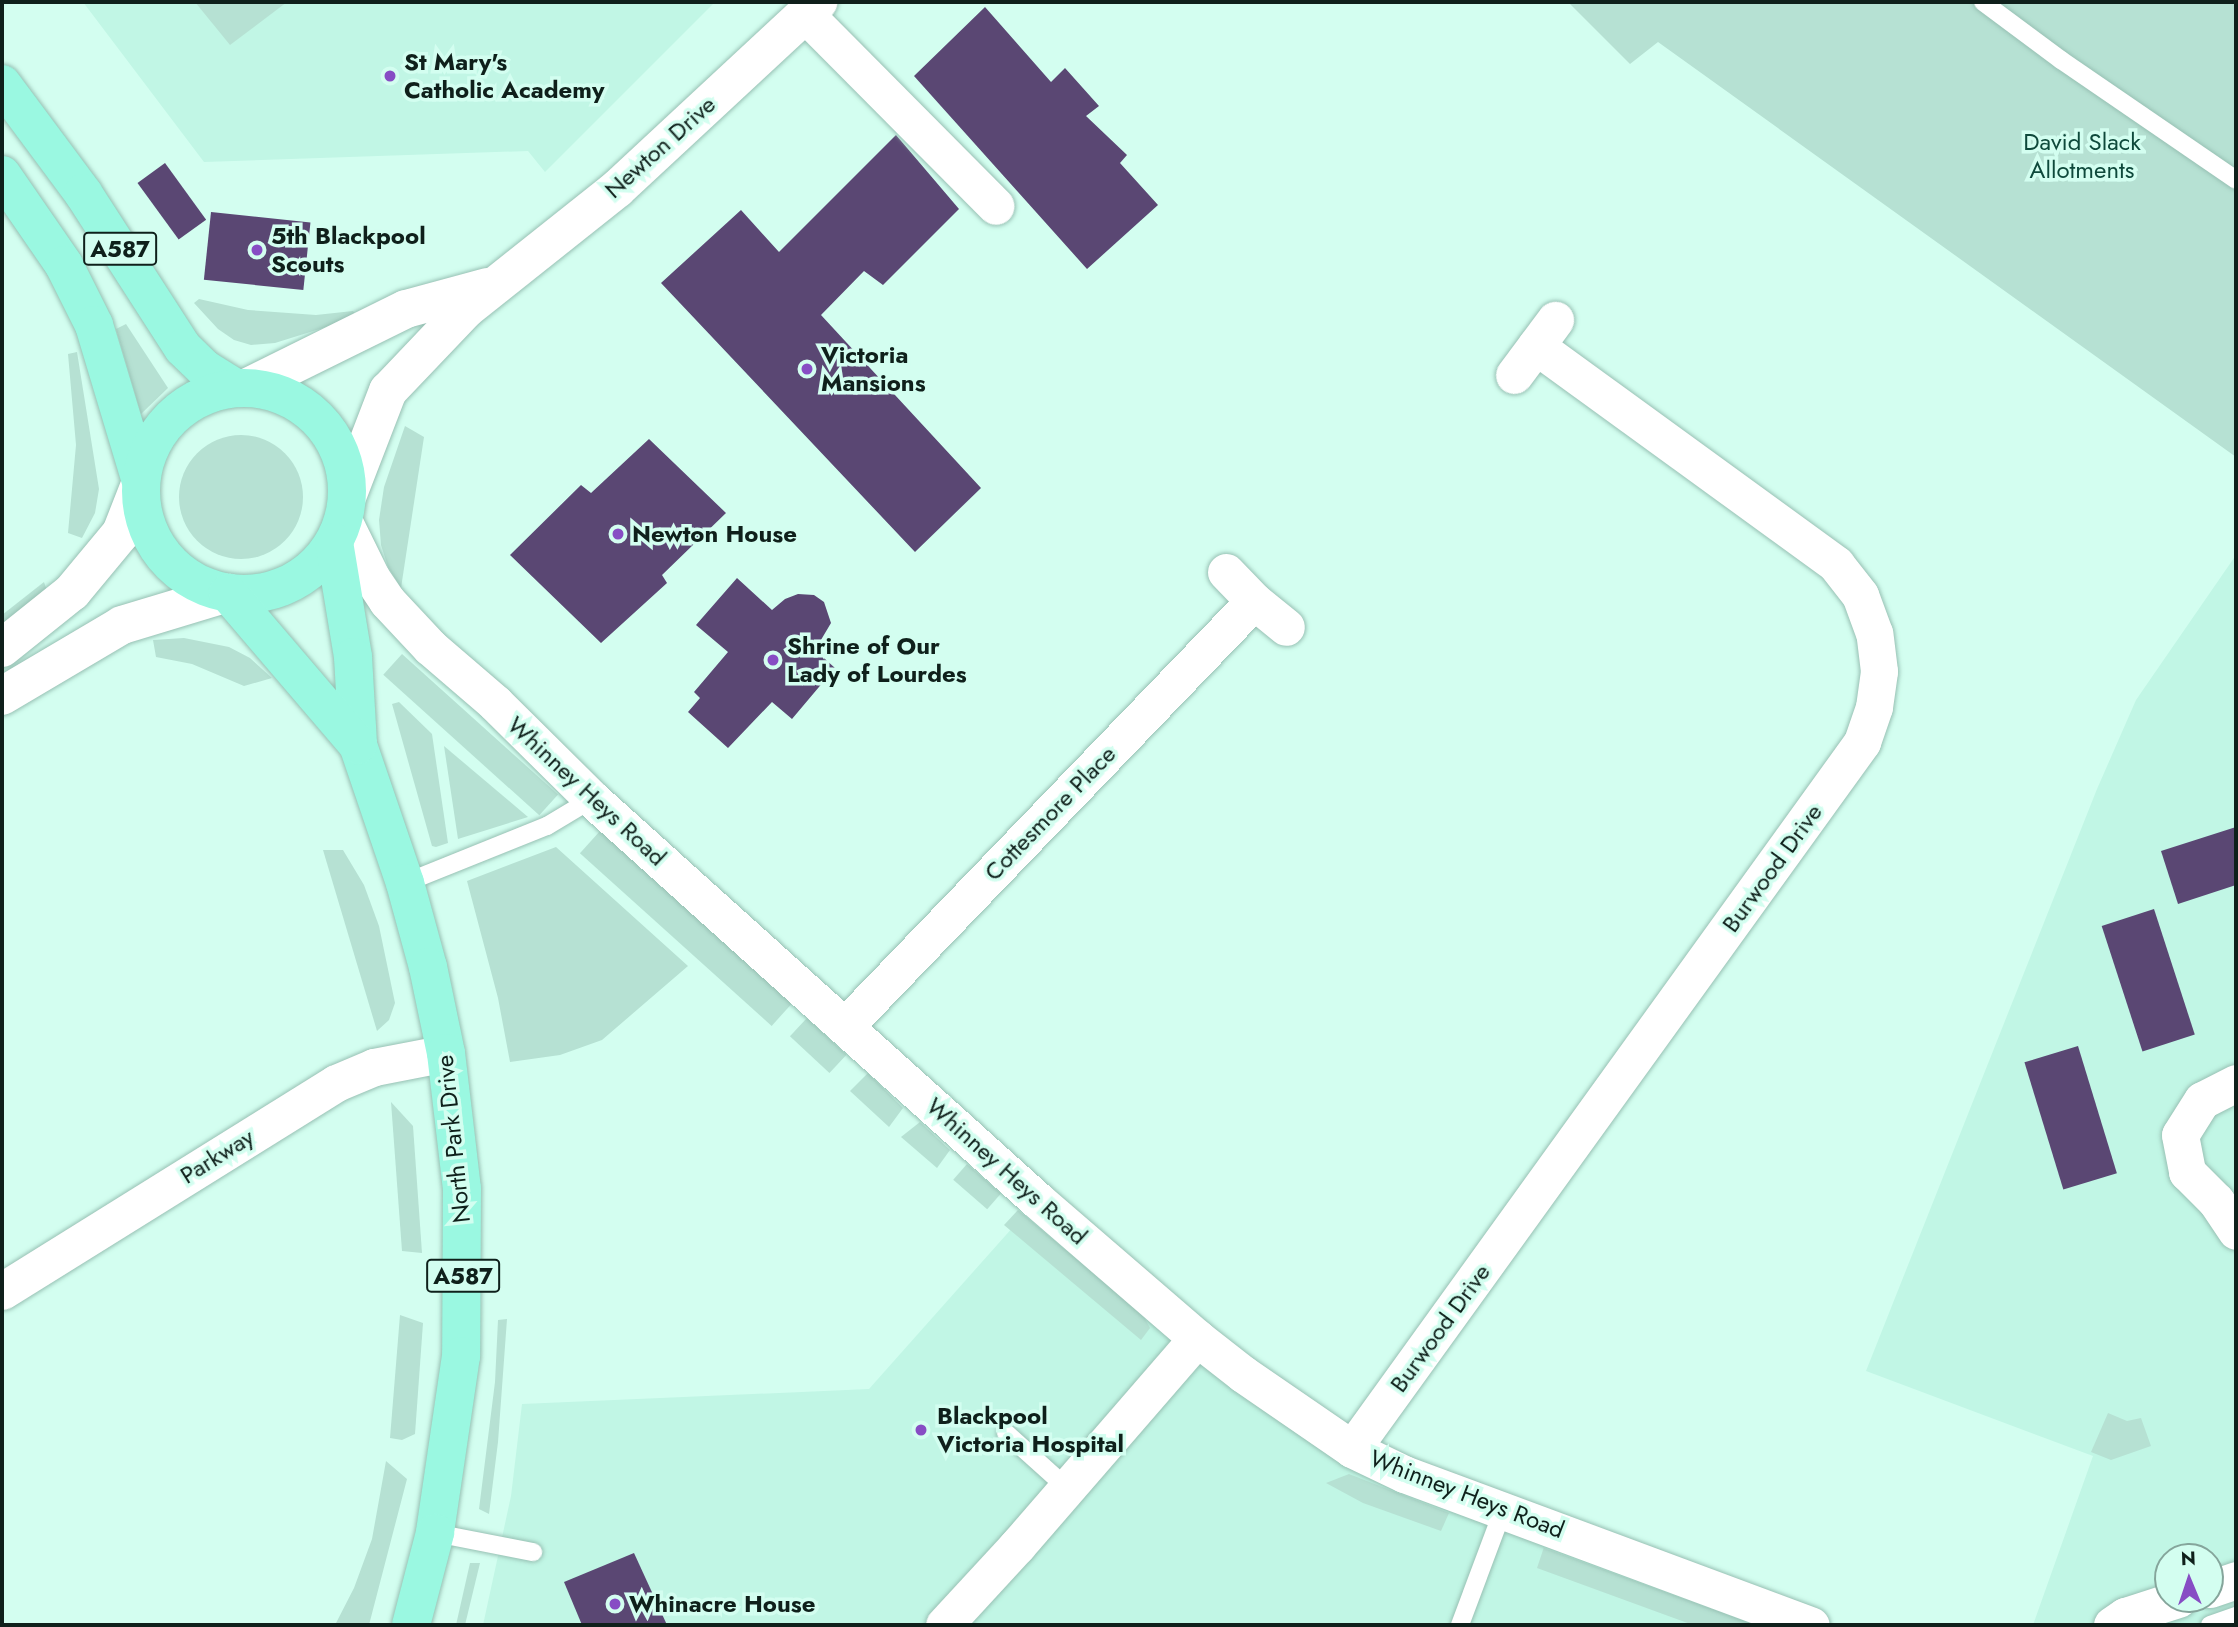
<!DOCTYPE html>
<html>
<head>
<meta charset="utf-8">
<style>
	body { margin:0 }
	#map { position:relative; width:2238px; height:1627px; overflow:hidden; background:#d3fef0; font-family:Jost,sans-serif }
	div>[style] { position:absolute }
	.built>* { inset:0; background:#c1f6e5 }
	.green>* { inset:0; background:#b6e1d3; transform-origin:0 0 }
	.round { border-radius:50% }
	.building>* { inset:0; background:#5a4773; transform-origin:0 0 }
	.roads { filter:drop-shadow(0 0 2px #97c0b3) drop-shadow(0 0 2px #97c0b3) }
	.service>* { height:18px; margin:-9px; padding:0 9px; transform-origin:9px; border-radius:9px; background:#fff }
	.minor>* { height:37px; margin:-18.5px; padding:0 18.5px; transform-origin:18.5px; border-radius:18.5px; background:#fff }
	.secondary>* { height:38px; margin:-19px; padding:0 19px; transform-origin:19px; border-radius:19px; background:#fff }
	.primary>* { height:38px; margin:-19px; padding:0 19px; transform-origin:19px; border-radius:19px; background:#9af8e1 }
	.primary>.ring { margin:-19px; padding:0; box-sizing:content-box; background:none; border:38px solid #9af8e1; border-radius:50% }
	.dots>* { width:19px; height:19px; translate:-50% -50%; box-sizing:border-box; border:4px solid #d3fef0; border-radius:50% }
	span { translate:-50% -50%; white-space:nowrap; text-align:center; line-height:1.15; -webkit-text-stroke:7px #d3fef0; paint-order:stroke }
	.shield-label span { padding:2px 5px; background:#d3fef0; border:2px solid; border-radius:5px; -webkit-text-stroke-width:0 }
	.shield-label { font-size:23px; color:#0f201b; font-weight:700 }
	.poi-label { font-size:24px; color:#0f201b; font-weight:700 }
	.left { translate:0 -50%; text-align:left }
	.park-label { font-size:24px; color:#0e493b }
	.street-label { font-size:24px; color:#0f201b }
	.frame { position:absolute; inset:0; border:4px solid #0f201b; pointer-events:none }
	.north { position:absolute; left:2154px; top:1543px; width:70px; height:70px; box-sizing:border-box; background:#d3fef0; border:2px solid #85a59b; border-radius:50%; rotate:358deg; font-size:19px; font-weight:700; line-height:28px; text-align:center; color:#0f201b }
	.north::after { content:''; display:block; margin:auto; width:24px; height:32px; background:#874dc4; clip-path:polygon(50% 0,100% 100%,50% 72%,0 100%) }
</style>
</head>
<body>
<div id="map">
	<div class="built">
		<div style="clip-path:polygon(83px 2px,715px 2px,545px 172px,528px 151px,204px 162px)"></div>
		<div style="clip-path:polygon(evenodd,2236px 555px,2236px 1625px,2033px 1625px,2093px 1456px,1866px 1371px,2097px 789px,2136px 700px,2236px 555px,2168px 1557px,2210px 1557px,2210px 1599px,2168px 1599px,2168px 1557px)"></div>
		<div style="clip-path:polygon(1037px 1200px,1295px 1412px,1811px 1625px,483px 1625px,511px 1496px,522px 1404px,869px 1389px)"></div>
	</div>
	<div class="green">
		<div style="clip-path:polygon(195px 2px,287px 2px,230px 45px)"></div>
		<div style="clip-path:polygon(1568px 2px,2236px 2px,2236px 457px,1658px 42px,1630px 64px)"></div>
		<div style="clip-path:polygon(199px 299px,248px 310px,316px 315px,353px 311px,358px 317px,275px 343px,251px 345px,234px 340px,218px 329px,194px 303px)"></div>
		<div style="clip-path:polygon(126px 324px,168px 388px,141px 414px,116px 329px)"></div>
		<div style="clip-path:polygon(77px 352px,99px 489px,95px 513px,82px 538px,68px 533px,76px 445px,68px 354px)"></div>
		<div style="clip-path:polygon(405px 426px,424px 437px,401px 588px,388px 567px,381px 545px,379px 520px,384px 487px)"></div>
		<div class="round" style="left:179px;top:435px;width:124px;height:124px"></div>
		<div style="clip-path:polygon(44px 582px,47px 591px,2px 628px,2px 615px)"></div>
		<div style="clip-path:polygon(184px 638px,229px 647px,250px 658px,272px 678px,244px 686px,192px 664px,156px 657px,153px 640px)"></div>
		<div style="left:402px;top:654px;width:210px;height:28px;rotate:42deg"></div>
		<div style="clip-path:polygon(399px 702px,432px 734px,448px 843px,436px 847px,432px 846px,392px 704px)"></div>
		<div style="clip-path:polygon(444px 746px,528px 817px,458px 839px)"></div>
		<div style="left:600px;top:831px;width:258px;height:30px;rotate:42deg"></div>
		<div style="clip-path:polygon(556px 847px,688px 966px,602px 1040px,560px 1055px,510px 1062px,498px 998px,467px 881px)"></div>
		<div style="clip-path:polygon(323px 850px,343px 850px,364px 885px,379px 926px,395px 1003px,389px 1020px,377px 1031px)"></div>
		<div style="left:807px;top:1018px;width:54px;height:25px;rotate:43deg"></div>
		<div style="clip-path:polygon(868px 1073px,903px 1108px,889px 1127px,850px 1091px)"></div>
		<div style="clip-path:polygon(391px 1102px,413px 1126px,422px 1253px,402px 1251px)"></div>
		<div style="clip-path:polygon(920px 1122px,950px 1150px,937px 1168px,901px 1137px)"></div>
		<div style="left:967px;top:1164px;width:45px;height:21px;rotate:41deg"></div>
		<div style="clip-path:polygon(1018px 1210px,1143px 1315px,1150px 1328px,1141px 1340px,1004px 1225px)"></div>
		<div style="clip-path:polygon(400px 1315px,423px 1323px,415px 1434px,402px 1440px,390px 1438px)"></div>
		<div style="clip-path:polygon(507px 1319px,498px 1442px,489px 1514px,479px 1509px,495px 1382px,498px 1320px)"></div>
		<div style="clip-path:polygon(2108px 1413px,2127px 1421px,2141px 1418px,2151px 1446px,2111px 1460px,2091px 1452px)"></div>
		<div style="clip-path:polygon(386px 1461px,407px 1479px,369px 1625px,335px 1625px,354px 1588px,372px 1539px)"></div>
		<div style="clip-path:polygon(1349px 1474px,1449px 1513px,1441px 1531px,1363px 1503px,1326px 1483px)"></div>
		<div style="clip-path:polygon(1544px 1547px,1544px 1548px,1756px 1625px,1693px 1625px,1537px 1568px)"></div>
		<div style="clip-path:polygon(470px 1563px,480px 1563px,465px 1625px,456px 1625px)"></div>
	</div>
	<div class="building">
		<div style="clip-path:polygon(985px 7px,1051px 82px,1065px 68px,1099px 106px,1086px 116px,1127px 155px,1120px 163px,1158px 205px,1087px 269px,914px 76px)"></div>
		<div style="clip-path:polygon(896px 135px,959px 209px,883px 285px,864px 271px,821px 315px,981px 488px,915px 552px,661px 283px,741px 210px,779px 252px)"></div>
		<div style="left:165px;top:163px;width:70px;height:34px;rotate:54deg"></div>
		<div style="left:211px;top:212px;width:100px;height:68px;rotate:6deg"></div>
		<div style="clip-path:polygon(649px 439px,726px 513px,662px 575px,667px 583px,601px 643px,510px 555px,581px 485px,591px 493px)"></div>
		<div style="clip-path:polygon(737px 578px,772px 610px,785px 599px,798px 594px,814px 595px,824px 602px,831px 623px,815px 650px,835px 668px,792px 719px,772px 702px,728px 748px,688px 712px,700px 698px,694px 692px,728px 652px,696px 625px)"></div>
		<div style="clip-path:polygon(2236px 827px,2236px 885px,2178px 904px,2161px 851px)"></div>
		<div style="left:2154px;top:909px;width:132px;height:55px;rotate:72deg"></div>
		<div style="left:2078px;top:1046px;width:133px;height:56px;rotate:73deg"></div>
		<div style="clip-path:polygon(634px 1553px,667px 1625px,582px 1625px,564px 1582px)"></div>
	</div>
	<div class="roads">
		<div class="service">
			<div style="left:1983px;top:2px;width:97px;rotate:36.6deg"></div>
			<div style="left:2061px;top:60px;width:212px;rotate:34.4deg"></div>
			<div style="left:405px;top:883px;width:153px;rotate:-21.9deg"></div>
			<div style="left:547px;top:826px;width:52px;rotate:-31deg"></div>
			<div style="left:1006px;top:1433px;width:82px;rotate:42deg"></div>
			<div style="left:435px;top:1533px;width:100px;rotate:11deg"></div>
			<div style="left:1460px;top:1625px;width:123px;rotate:-69.5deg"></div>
			<div style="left:2210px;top:1625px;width:28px;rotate:-19deg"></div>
		</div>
		<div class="minor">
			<div style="left:806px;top:15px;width:269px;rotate:45.2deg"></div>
			<div style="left:1514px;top:375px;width:69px;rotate:-53.3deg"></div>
			<div style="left:343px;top:520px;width:64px;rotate:63.8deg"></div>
			<div style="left:371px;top:577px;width:29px;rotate:56deg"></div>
			<div style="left:387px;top:601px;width:63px;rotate:46.9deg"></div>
			<div style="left:430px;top:647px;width:86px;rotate:40.7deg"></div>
			<div style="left:495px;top:703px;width:136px;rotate:44.7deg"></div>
			<div style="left:592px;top:799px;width:599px;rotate:42.02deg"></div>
			<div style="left:1037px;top:1200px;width:211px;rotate:40.8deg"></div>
			<div style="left:1197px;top:1338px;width:58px;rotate:38deg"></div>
			<div style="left:1243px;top:1374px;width:132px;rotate:34.5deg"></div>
			<div style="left:1352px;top:1449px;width:58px;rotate:25.7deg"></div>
			<div style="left:1404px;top:1474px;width:434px;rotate:20.4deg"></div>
			<div style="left:1226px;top:572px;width:40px;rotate:46deg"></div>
			<div style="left:1254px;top:601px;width:41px;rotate:39.1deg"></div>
			<div style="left:846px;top:1025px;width:588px;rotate:-46.1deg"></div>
			<div style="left:2236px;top:1083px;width:38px;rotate:153deg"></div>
			<div style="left:2202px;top:1100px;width:41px;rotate:122.2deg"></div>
			<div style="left:2180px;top:1135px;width:38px;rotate:79deg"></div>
			<div style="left:2187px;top:1172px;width:41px;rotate:45deg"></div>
			<div style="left:2216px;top:1201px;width:36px;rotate:56deg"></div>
			<div style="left:2px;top:1291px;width:393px;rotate:-31.9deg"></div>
			<div style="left:336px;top:1083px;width:41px;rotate:-22.8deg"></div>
			<div style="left:374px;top:1067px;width:73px;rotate:-11deg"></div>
			<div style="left:1352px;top:1449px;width:872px;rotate:-54.19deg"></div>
			<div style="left:1862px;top:742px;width:37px;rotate:-71deg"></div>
			<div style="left:1874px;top:707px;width:36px;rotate:-82deg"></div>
			<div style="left:1879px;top:671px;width:38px;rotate:-97deg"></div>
			<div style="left:1874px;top:633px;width:40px;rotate:-110.2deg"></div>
			<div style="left:1860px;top:595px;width:39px;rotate:-128deg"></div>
			<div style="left:1836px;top:564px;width:371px;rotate:-144deg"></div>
			<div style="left:2210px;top:1589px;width:28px;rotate:-19deg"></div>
			<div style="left:944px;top:1625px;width:108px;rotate:-47.3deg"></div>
			<div style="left:1017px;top:1546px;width:275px;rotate:-49.1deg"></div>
			<div style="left:2112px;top:1625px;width:16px;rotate:-35deg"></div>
			<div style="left:2125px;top:1616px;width:56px;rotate:-17.8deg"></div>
		</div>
		<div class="secondary">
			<div style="left:246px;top:388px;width:178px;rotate:-26.3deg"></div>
			<div style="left:406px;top:309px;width:84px;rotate:-15.2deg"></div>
			<div style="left:347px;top:497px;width:114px;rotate:-68.9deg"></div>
			<div style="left:388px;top:391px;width:113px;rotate:-46.4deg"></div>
			<div style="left:466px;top:309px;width:193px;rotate:-38.5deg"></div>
			<div style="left:617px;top:189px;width:275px;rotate:-42.9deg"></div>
			<div style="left:2px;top:648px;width:90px;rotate:-38.7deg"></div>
			<div style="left:72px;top:592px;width:77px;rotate:-50.3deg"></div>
			<div style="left:121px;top:533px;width:55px;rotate:-68.6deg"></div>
			<div style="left:2px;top:696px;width:139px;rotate:-30.6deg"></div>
			<div style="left:122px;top:625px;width:111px;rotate:-16.8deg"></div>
		</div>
		<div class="primary">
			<div style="left:2px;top:84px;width:136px;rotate:53.4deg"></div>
			<div style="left:83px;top:193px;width:184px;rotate:57.2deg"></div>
			<div style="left:183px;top:348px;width:30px;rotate:44deg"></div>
			<div style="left:205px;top:369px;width:36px;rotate:32deg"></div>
			<div style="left:2px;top:175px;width:109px;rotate:55.4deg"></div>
			<div style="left:64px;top:265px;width:67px;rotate:63.4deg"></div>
			<div style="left:94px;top:325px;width:164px;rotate:73.3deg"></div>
			<div class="ring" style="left:141px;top:388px;width:168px;height:168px"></div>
			<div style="left:334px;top:542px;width:117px;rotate:80.6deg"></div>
			<div style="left:353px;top:657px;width:88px;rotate:86.7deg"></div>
			<div style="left:358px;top:745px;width:146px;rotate:71.2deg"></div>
			<div style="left:405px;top:883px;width:87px;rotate:74.7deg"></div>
			<div style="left:428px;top:967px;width:88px;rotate:78.2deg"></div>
			<div style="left:446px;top:1053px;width:137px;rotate:83.3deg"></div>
			<div style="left:462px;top:1189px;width:167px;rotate:90.3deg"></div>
			<div style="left:461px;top:1356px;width:179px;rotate:98.4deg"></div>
			<div style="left:435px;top:1533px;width:95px;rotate:104.6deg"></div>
			<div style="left:228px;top:593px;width:200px;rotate:49.5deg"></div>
		</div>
	</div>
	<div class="dots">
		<div style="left:390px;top:76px;background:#874dc4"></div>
		<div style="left:257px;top:250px;background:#874dc4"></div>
		<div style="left:807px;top:369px;background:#874dc4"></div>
		<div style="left:618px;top:534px;background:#874dc4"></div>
		<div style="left:773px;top:660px;background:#874dc4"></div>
		<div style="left:921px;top:1430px;background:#874dc4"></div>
		<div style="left:615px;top:1604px;background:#874dc4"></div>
	</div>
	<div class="shield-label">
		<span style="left:120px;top:249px">A587</span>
		<span style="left:463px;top:1276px">A587</span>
	</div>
	<div class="poi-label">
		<span class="left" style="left:404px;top:76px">St Mary's<br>Catholic Academy</span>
		<span class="left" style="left:271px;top:250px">5th Blackpool<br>Scouts</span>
		<span class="left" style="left:821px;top:369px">Victoria<br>Mansions</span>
		<span class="left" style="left:632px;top:534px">Newton House</span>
		<span class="left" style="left:787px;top:660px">Shrine of Our<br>Lady of Lourdes</span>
		<span class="left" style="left:937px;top:1430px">Blackpool<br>Victoria Hospital</span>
		<span class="left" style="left:629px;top:1604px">Whinacre House</span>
	</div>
	<div class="park-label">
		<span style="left:2082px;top:156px">David Slack<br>Allotments</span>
	</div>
	<div class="street-label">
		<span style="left:660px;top:147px;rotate:-42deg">Newton Drive</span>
		<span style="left:587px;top:791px;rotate:43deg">Whinney Heys Road</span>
		<span style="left:1050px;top:813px;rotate:-46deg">Cottesmore Place</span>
		<span style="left:1772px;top:868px;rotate:-54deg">Burwood Drive</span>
		<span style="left:453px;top:1139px;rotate:-96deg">North Park Drive</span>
		<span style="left:217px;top:1156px;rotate:-32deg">Parkway</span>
		<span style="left:1007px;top:1171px;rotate:42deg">Whinney Heys Road</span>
		<span style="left:1440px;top:1328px;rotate:-54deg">Burwood Drive</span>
		<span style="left:1467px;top:1494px;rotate:21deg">Whinney Heys Road</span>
	</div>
	<div class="frame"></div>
	<div class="north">N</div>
</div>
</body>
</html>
